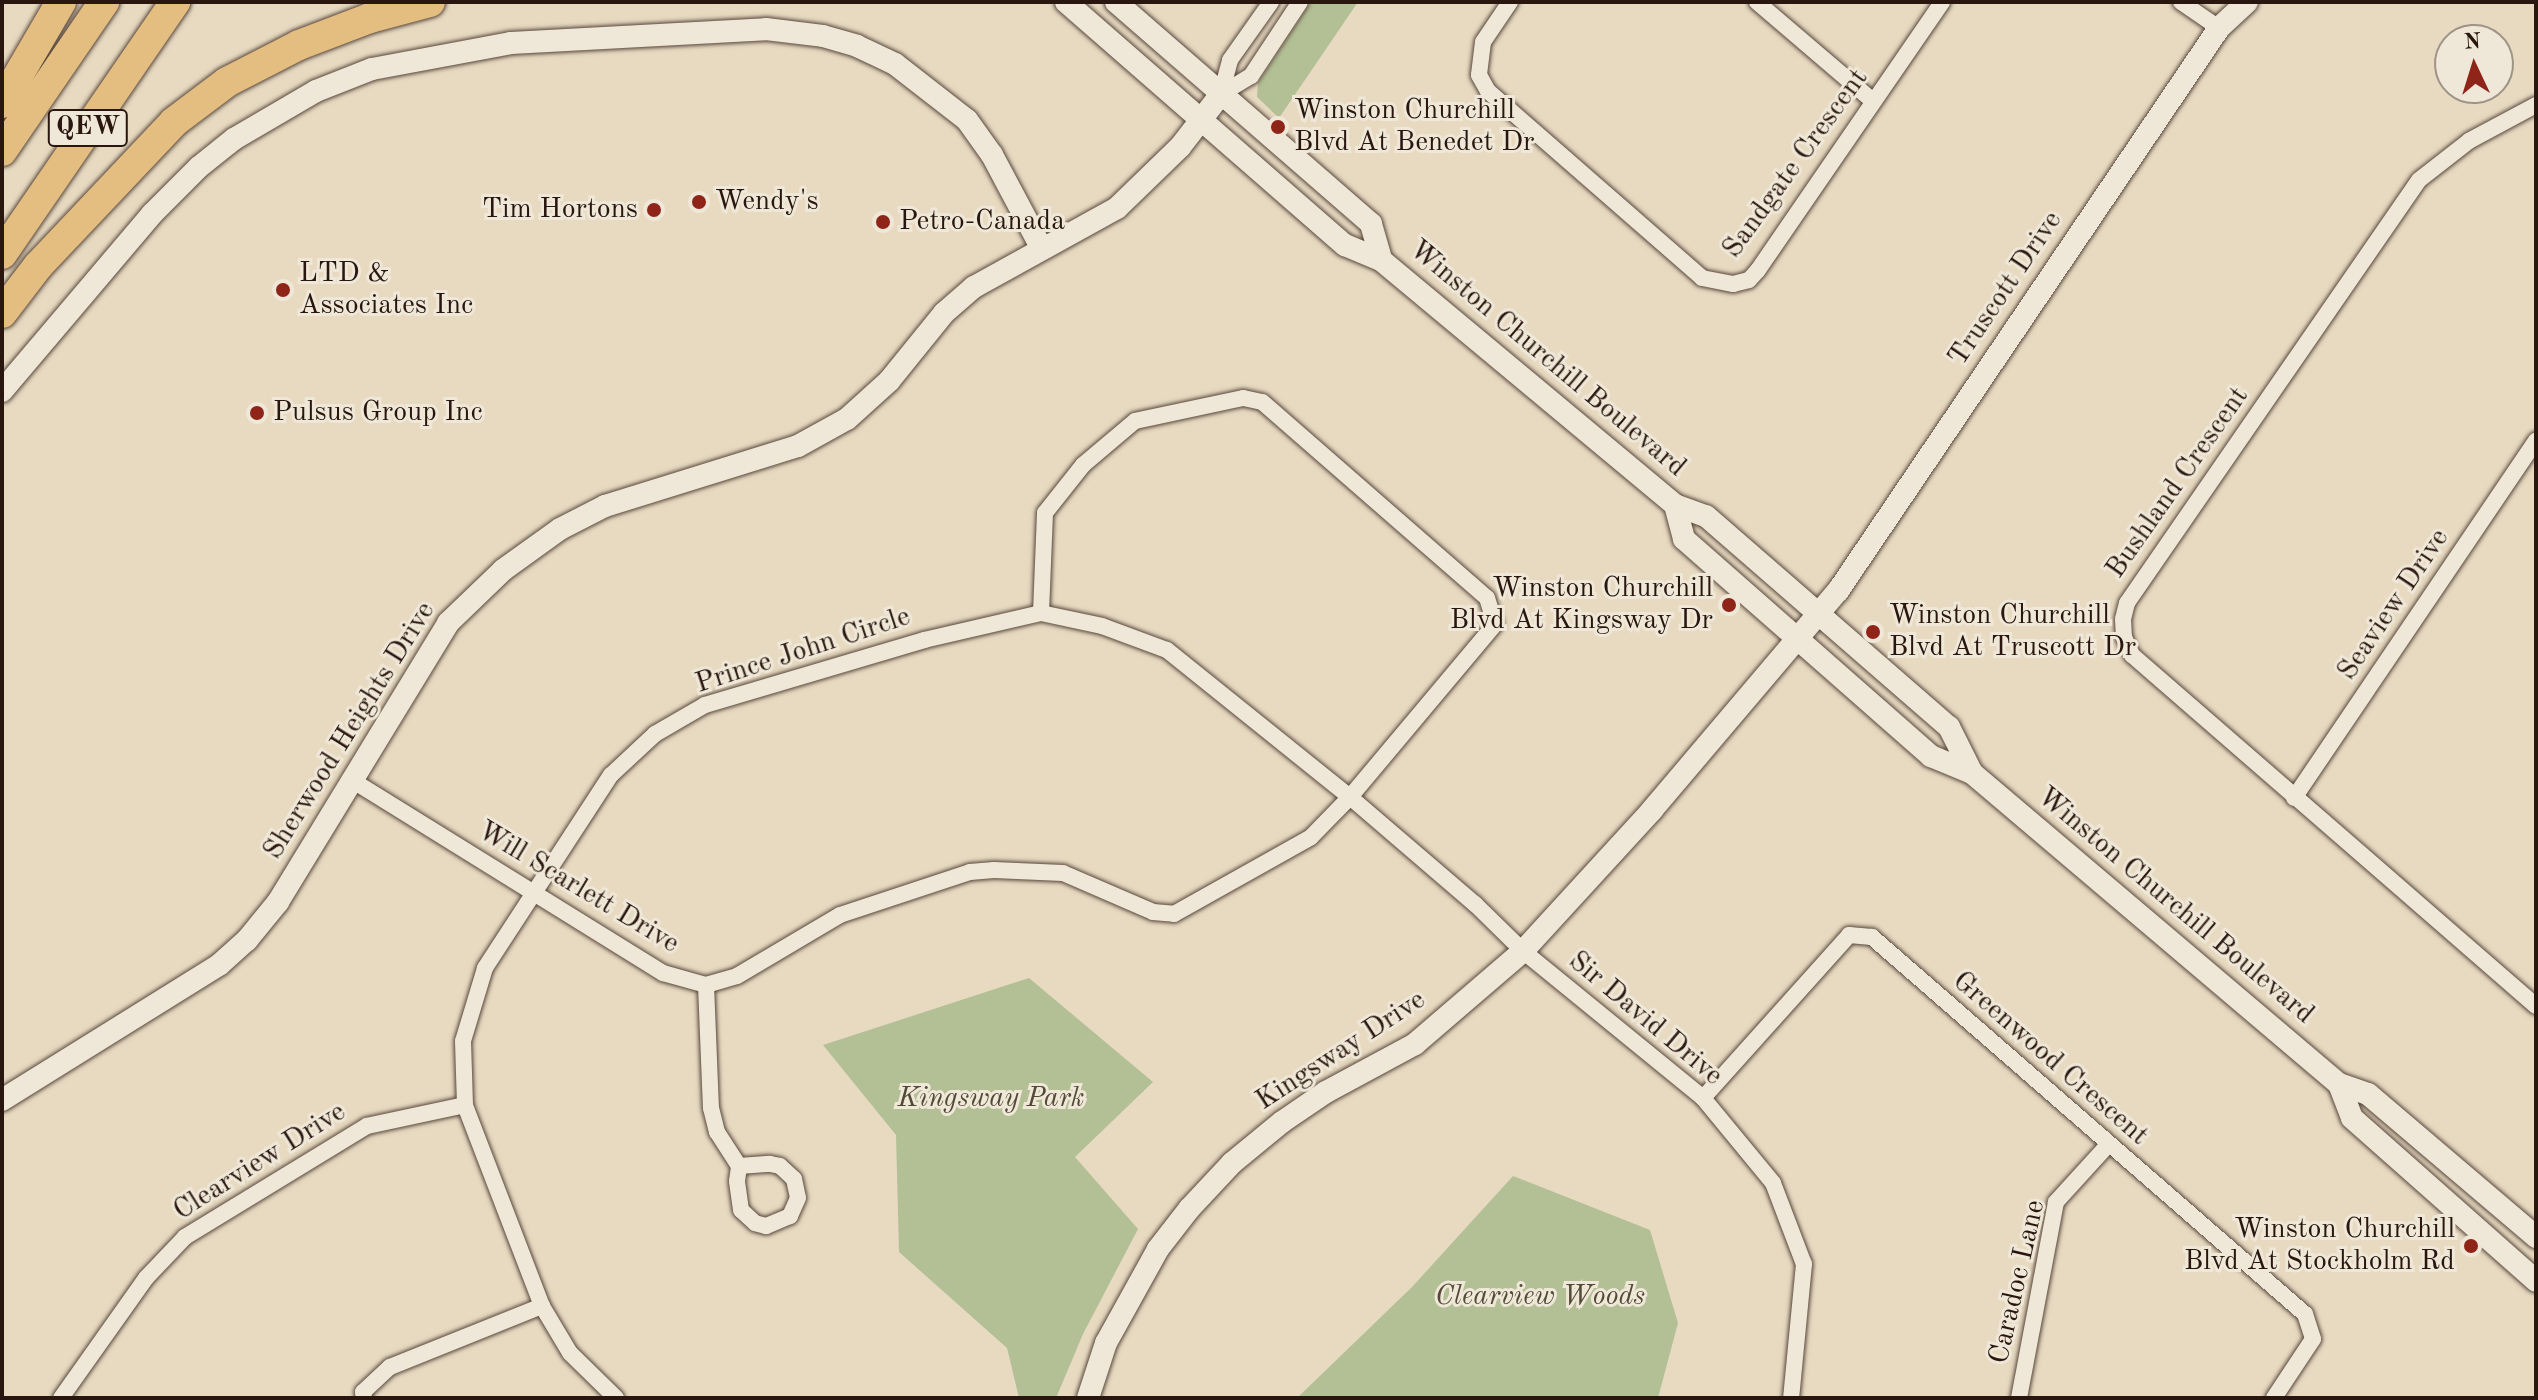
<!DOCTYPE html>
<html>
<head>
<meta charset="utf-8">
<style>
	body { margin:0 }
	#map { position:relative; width:2538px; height:1400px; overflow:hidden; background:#e7dac1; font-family:"Old Standard TT",serif }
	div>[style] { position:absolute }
	.green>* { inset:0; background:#b3c095 }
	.roads { filter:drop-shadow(0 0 2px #58473c) drop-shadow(0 0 2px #58473c) }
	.street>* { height:16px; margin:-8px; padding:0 8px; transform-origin:8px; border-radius:8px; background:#efe7d7 }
	.secondary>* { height:22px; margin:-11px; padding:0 11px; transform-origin:11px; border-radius:11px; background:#efe7d7 }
	.highway>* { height:30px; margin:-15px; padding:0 15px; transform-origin:15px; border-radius:15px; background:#e4bd80 }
	.dots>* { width:22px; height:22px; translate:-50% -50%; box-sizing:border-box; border:4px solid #efe7d7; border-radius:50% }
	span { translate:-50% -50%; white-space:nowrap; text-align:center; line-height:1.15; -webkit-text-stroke:6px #efe7d7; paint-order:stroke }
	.shield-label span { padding:2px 6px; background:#efe7d7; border:2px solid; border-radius:6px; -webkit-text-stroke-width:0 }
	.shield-label { font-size:26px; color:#28160f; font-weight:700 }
	.poi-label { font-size:28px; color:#28160f }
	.left { translate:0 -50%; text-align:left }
	.right { translate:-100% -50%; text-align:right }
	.street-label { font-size:28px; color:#28160f }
	.park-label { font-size:28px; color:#524937; font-style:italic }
	.frame { position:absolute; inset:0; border:4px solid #28160f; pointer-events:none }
	.north { position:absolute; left:2434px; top:24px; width:80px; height:80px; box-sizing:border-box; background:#efe7d7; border:2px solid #9f9387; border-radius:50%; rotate:356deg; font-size:22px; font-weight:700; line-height:32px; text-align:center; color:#28160f }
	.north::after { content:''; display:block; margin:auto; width:28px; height:36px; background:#8f2418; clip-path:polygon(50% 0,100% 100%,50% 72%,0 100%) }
</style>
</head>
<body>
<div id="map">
	<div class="green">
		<div style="clip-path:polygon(1311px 2px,1358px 2px,1279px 118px,1257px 97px,1258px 83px)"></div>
		<div style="clip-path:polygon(1029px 978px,1153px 1082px,1075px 1157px,1138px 1229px,1083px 1334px,1056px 1398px,1019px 1398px,1007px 1348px,899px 1252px,896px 1135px,823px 1045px)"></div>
		<div style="clip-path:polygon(1513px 1176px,1650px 1230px,1678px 1323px,1658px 1398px,1297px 1398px,1412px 1287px)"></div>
	</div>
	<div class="roads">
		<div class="street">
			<div style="left:1510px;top:2px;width:48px;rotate:124deg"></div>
			<div style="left:1483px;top:42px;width:33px;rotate:97deg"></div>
			<div style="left:1479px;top:75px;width:18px;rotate:61deg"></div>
			<div style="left:1488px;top:91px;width:284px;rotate:41.1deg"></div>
			<div style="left:1702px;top:278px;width:32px;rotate:11deg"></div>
			<div style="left:1733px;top:284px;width:16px;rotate:-14deg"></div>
			<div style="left:1749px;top:280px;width:13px;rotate:-48deg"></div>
			<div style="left:1758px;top:270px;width:325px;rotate:-55.5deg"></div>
			<div style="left:1757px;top:2px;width:153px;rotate:40.5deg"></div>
			<div style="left:2181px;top:2px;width:46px;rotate:34.4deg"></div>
			<div style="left:1221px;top:94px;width:35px;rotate:-31deg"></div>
			<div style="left:1251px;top:76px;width:89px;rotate:-56.5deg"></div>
			<div style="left:1221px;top:94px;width:35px;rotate:-75deg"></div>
			<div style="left:1230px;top:60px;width:71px;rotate:-54.7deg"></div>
			<div style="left:2536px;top:105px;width:76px;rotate:151.8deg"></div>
			<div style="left:2469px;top:141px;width:63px;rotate:142deg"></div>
			<div style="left:2419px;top:180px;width:514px;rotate:124.62deg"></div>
			<div style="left:2127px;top:603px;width:16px;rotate:104deg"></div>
			<div style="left:2123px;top:619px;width:18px;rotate:87deg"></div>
			<div style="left:2124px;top:637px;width:20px;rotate:66deg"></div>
			<div style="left:2132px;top:655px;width:535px;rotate:40.98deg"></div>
			<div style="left:350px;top:779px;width:368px;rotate:31.8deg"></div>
			<div style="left:663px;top:973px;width:45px;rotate:15.6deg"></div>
			<div style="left:706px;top:985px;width:32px;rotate:-16deg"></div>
			<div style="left:737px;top:976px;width:120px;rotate:-30.6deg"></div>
			<div style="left:840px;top:915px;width:137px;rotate:-18.3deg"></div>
			<div style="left:970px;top:872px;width:24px;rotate:-5deg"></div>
			<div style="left:994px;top:870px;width:69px;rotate:2.5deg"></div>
			<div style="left:1063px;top:873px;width:98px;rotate:23.4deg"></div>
			<div style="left:1153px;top:912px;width:21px;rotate:5deg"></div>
			<div style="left:1174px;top:914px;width:157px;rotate:-29.3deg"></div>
			<div style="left:1311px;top:837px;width:56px;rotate:-45.7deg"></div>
			<div style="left:1350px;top:797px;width:226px;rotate:-50deg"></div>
			<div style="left:1495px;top:624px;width:27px;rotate:-107deg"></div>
			<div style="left:1487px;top:598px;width:298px;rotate:-138.9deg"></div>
			<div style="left:1262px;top:402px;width:19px;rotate:-168deg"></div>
			<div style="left:1243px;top:398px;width:110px;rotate:168deg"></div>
			<div style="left:1135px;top:421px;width:68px;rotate:139.8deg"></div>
			<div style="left:1083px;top:465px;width:61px;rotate:128.4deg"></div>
			<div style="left:1045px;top:513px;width:100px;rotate:92.3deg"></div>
			<div style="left:2294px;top:798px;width:432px;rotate:-55.9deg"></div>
			<div style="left:706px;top:985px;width:123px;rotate:87.7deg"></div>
			<div style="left:711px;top:1108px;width:25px;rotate:76deg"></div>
			<div style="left:717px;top:1132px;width:40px;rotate:57.1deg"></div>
			<div style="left:1703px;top:1098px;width:219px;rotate:-48.1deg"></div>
			<div style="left:1849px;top:935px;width:23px;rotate:5deg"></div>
			<div style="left:1872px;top:937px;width:574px;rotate:41.05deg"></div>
			<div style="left:2305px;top:1314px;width:26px;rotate:72deg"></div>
			<div style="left:2313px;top:1339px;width:71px;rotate:123.5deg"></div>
			<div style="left:770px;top:1164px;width:10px;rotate:11deg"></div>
			<div style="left:780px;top:1166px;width:19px;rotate:43deg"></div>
			<div style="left:794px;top:1179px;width:19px;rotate:78deg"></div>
			<div style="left:798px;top:1198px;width:20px;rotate:114deg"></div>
			<div style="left:790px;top:1216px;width:26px;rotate:157deg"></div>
			<div style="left:766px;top:1226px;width:11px;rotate:-165deg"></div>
			<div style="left:755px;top:1223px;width:19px;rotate:-137deg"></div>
			<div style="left:741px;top:1210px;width:29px;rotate:-98deg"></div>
			<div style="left:737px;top:1181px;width:15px;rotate:-82deg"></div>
			<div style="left:739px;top:1166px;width:31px;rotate:-4deg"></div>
			<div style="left:61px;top:1398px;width:147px;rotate:-54.7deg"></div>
			<div style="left:146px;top:1278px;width:57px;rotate:-46.4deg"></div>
			<div style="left:185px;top:1237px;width:213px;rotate:-31.4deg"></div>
			<div style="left:367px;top:1126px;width:100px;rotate:-12.1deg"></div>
			<div style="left:364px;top:1398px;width:6px;rotate:-99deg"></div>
			<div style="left:363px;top:1392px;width:37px;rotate:-43deg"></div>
			<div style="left:390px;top:1367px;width:164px;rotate:-21.9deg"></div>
			<div style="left:616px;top:1398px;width:64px;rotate:-135.6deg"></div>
			<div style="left:570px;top:1353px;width:55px;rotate:-120.8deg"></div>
			<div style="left:542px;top:1306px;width:215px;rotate:-111deg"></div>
			<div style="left:465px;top:1105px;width:64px;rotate:-91.8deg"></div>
			<div style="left:463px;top:1041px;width:76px;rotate:-73.2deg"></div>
			<div style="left:485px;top:968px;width:230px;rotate:-56.9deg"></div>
			<div style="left:611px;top:775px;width:60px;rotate:-43deg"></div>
			<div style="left:655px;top:734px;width:58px;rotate:-30.1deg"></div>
			<div style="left:705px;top:705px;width:228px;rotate:-16.5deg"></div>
			<div style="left:924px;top:640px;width:120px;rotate:-13deg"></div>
			<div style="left:1041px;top:613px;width:62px;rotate:12deg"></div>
			<div style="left:1102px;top:626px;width:69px;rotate:20.3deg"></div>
			<div style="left:1167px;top:650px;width:235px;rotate:38.8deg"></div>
			<div style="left:1350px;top:797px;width:165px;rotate:40.6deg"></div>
			<div style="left:1475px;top:904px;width:67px;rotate:44.4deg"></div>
			<div style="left:1523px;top:951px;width:232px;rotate:39.2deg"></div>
			<div style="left:1703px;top:1098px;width:110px;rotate:50.5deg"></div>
			<div style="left:1773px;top:1183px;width:87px;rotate:69.1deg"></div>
			<div style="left:1804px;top:1264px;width:135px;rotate:95.5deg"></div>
			<div style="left:2019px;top:1398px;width:199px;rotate:-79.3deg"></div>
			<div style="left:2056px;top:1202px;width:76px;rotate:-47.7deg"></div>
		</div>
		<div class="secondary">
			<div style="left:1066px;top:2px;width:370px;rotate:41.1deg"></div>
			<div style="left:1345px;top:245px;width:39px;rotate:23deg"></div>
			<div style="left:1381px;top:260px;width:383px;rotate:39.8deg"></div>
			<div style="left:1675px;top:505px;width:33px;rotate:20deg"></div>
			<div style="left:1706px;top:516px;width:322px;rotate:41deg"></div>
			<div style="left:1949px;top:727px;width:51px;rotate:63.4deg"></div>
			<div style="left:1116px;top:2px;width:338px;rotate:41deg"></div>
			<div style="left:1371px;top:224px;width:37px;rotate:74deg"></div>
			<div style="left:2px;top:391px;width:232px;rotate:-49.7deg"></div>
			<div style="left:152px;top:214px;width:66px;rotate:-45deg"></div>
			<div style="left:199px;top:167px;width:45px;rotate:-38.7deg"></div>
			<div style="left:234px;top:139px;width:95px;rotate:-30.3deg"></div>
			<div style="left:316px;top:91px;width:60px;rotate:-21.4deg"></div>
			<div style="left:372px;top:69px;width:141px;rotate:-10.6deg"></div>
			<div style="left:511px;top:43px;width:255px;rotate:-3.1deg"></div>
			<div style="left:766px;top:29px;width:57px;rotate:7deg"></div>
			<div style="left:823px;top:36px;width:35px;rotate:16deg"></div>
			<div style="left:857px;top:46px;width:42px;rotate:25.3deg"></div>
			<div style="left:895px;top:64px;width:91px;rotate:37.9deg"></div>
			<div style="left:967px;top:120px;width:43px;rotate:54.5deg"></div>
			<div style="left:992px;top:155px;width:104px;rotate:62deg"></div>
			<div style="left:1675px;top:505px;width:35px;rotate:75deg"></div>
			<div style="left:1684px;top:539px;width:329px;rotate:41.3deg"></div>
			<div style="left:1931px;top:756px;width:44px;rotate:22.5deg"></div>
			<div style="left:1972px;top:773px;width:481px;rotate:40.3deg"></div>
			<div style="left:2339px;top:1084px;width:31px;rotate:19deg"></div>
			<div style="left:2368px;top:1094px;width:221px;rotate:40.4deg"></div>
			<div style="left:2339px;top:1084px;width:36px;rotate:69deg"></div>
			<div style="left:2352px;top:1118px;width:246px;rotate:41.5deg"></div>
			<div style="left:2px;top:1100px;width:256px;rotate:-31.9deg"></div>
			<div style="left:219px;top:965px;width:38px;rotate:-42deg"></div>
			<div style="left:247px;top:940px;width:49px;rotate:-50.8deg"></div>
			<div style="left:278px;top:902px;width:327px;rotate:-58.6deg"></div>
			<div style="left:448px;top:623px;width:76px;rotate:-43.9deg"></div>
			<div style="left:503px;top:570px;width:70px;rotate:-35.7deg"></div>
			<div style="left:560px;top:529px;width:51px;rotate:-27.1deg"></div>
			<div style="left:605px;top:506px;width:202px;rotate:-17.3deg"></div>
			<div style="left:798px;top:446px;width:56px;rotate:-28.9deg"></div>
			<div style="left:847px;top:419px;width:57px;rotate:-42.1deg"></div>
			<div style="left:889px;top:381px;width:87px;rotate:-51deg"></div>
			<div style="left:944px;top:313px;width:40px;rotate:-41deg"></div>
			<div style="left:974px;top:287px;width:163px;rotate:-28.9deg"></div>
			<div style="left:1117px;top:208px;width:88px;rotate:-44.1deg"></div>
			<div style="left:1180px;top:147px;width:67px;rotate:-52.3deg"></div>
			<div style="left:1088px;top:1398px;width:58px;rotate:-71.9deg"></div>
			<div style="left:1106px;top:1343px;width:107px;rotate:-61deg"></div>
			<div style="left:1158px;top:1249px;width:51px;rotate:-52.2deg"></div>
			<div style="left:1189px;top:1209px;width:63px;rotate:-46.9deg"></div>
			<div style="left:1232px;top:1163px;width:65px;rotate:-39.4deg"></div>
			<div style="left:1282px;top:1122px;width:53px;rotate:-34.3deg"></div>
			<div style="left:1326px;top:1092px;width:101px;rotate:-28.3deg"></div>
			<div style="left:1415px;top:1044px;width:143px;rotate:-40.7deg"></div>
			<div style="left:1523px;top:951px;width:191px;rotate:-47.5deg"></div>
			<div style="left:1652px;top:810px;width:287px;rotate:-49.7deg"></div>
			<div style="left:1838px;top:591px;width:680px;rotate:-55.91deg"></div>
			<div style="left:2219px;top:28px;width:38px;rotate:-43deg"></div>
		</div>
		<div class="highway">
			<div style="left:2px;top:103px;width:117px;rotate:-59.7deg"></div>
			<div style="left:2px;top:151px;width:181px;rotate:-55.6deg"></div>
			<div style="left:2px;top:254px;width:306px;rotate:-55.5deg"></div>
			<div style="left:2px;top:313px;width:59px;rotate:-52.5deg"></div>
			<div style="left:38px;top:266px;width:198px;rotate:-46.6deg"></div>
			<div style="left:174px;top:122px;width:66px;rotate:-37deg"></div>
			<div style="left:227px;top:82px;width:81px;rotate:-27.2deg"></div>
			<div style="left:299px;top:45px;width:76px;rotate:-20.8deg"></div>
			<div style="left:370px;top:18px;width:62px;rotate:-14.9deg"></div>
		</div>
	</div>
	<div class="dots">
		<div style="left:1278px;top:127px;background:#8f2418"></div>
		<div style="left:699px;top:202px;background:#8f2418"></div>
		<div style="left:654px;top:210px;background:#8f2418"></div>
		<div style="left:883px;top:222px;background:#8f2418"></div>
		<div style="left:283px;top:290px;background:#8f2418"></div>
		<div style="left:257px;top:413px;background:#8f2418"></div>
		<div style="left:1729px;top:605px;background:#8f2418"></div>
		<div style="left:1873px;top:632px;background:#8f2418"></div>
		<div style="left:2471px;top:1246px;background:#8f2418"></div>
	</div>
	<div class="shield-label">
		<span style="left:88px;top:128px">QEW</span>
	</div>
	<div class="poi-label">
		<span class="left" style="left:1294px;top:127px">Winston Churchill<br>Blvd At Benedet Dr</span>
		<span class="left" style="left:715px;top:202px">Wendy's</span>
		<span class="right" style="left:638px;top:210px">Tim Hortons</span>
		<span class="left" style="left:899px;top:222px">Petro-Canada</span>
		<span class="left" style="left:299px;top:290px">LTD &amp;<br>Associates Inc</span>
		<span class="left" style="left:273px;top:413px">Pulsus Group Inc</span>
		<span class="right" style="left:1713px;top:605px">Winston Churchill<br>Blvd At Kingsway Dr</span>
		<span class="left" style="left:1889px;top:632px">Winston Churchill<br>Blvd At Truscott Dr</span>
		<span class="right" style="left:2455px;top:1246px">Winston Churchill<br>Blvd At Stockholm Rd</span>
	</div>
	<div class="street-label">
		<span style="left:1796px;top:164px;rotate:-54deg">Sandgate Crescent</span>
		<span style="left:2006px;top:289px;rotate:-56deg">Truscott Drive</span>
		<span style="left:1547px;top:359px;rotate:40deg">Winston Churchill Boulevard</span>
		<span style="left:2178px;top:483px;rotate:-55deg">Bushland Crescent</span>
		<span style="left:2394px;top:605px;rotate:-56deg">Seaview Drive</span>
		<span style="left:803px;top:651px;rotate:-18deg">Prince John Circle</span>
		<span style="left:350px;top:731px;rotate:-58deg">Sherwood Heights Drive</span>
		<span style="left:578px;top:888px;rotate:31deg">Will Scarlett Drive</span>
		<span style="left:2175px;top:906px;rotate:40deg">Winston Churchill Boulevard</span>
		<span style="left:1645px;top:1019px;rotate:40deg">Sir David Drive</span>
		<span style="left:1341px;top:1051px;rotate:-33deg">Kingsway Drive</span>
		<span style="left:2050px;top:1059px;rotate:41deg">Greenwood Crescent</span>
		<span style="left:260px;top:1162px;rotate:-32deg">Clearview Drive</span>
		<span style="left:2018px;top:1282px;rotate:-77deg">Caradoc Lane</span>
	</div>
	<div class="park-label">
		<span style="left:991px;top:1099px">Kingsway Park</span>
		<span style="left:1540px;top:1297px">Clearview Woods</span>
	</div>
	<div class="frame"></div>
	<div class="north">N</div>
</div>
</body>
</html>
